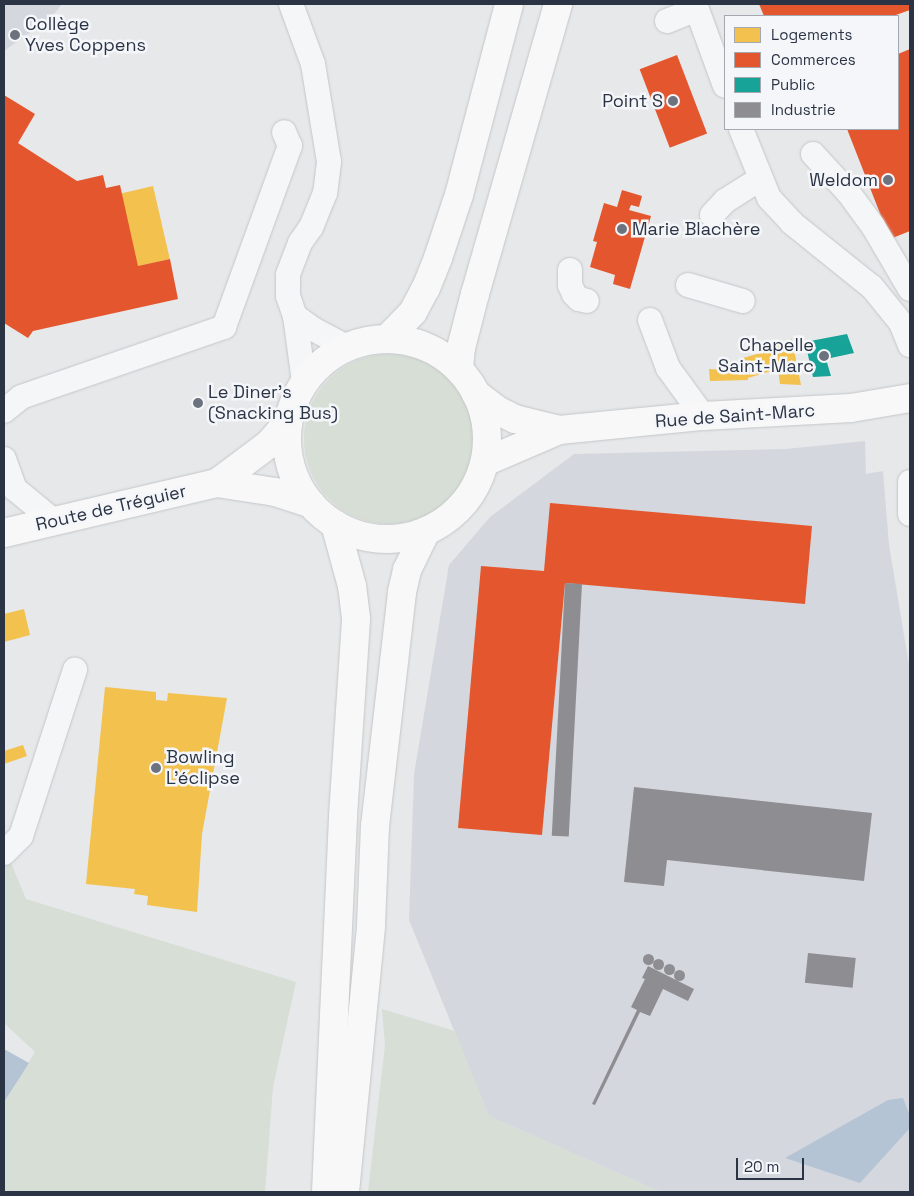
<!DOCTYPE html>
<html>
<head>
<meta charset="utf-8">
<style>
	body { margin:0 }
	#map { position:relative; width:914px; height:1196px; overflow:hidden; background:#e6e8ea; font-family:"Space Grotesk",sans-serif }
	div>[style] { position:absolute }
	.built>* { inset:0; background:#d4d7dd }
	.green>* { inset:0; background:#d6ded6 }
	.round { border-radius:50% }
	.water>* { inset:0; background:#b4c4d5 }
	.homes>* { inset:0; background:#f2c14e; transform-origin:0 0 }
	.shops>* { inset:0; background:#e4572e; transform-origin:0 0 }
	.public>* { inset:0; background:#17a398 }
	.industry>* { inset:0; background:#8d8d92; transform-origin:0 0 }
	.roads { filter:drop-shadow(0 0 1px #c4c6c8) drop-shadow(0 0 1px #c4c6c8) }
	.minor>* { height:24px; margin:-12px; padding:0 12px; transform-origin:12px; border-radius:12px; background:#f5f6f7 }
	.major>* { height:28px; margin:-14px; padding:0 14px; transform-origin:14px; border-radius:14px; background:#f8f8f8 }
	.major>.ring { margin:-14px; padding:0; box-sizing:content-box; background:none; border:28px solid #f8f8f8; border-radius:50% }
	.dots>* { width:14px; height:14px; translate:-50% -50%; box-sizing:border-box; border:2px solid #f4f6f9; border-radius:50% }
	span { translate:-50% -50%; white-space:nowrap; text-align:center; line-height:1.15; -webkit-text-stroke:5px #f4f6f9; paint-order:stroke }
	.poi-label { font-size:18px; color:#2b3445 }
	.left { translate:0 -50%; text-align:left }
	.right { translate:-100% -50%; text-align:right }
	.street-label { font-size:18px; color:#2b3445 }
	.frame { position:absolute; inset:0; border:5px solid #2b3445; pointer-events:none }
	.legend { position:absolute; left:724px; top:15px; width:175px; height:115px; box-sizing:border-box; background:#f4f6f9; border:1px solid #a4a8b1; margin:0; padding:6px 9px; list-style:none; font-size:15px; color:#2b3445 }
	.legend li { display:flex; align-items:center; gap:10px; height:25px }
	.legend b { width:25px; border:1px solid #a4a8b1 }
	.scale { position:absolute; left:736px; top:1158px; width:68px; height:22px; box-sizing:border-box; border:2px solid #2b3445; border-top:0; padding-left:6px; font-size:15px; line-height:18px; white-space:nowrap; color:#2b3445; -webkit-text-stroke:4px #f4f6f9; paint-order:stroke }
</style>
</head>
<body>
<div id="map">
	<div class="built">
		<div style="clip-path:polygon(4px 4px,62px 4px,50px 19px,4px 51px)"></div>
		<div style="clip-path:polygon(865px 441px,866px 474px,883px 471px,889px 545px,910px 671px,910px 1192px,661px 1192px,489px 1116px,409px 920px,414px 774px,449px 565px,490px 517px,574px 454px,786px 449px)"></div>
	</div>
	<div class="green">
		<div class="round" style="left:304px;top:354px;width:170px;height:170px"></div>
		<div style="clip-path:polygon(4px 846px,26px 899px,296px 982px,273px 1087px,265px 1192px,4px 1192px,4px 1102px,35px 1052px,4px 1023px)"></div>
		<div style="clip-path:polygon(382px 1009px,455px 1031px,489px 1116px,661px 1192px,368px 1192px,385px 1045px)"></div>
	</div>
	<div class="water">
		<div style="clip-path:polygon(4px 1049px,29px 1063px,4px 1102px)"></div>
		<div style="clip-path:polygon(903px 1098px,910px 1116px,910px 1128px,860px 1183px,785px 1158px,888px 1100px)"></div>
	</div>
	<div class="homes">
		<div style="left:153px;top:186px;width:75px;height:33px;rotate:77deg"></div>
		<div style="clip-path:polygon(792px 339px,801px 385px,780px 384px,778px 369px,748px 378px,748px 380px,710px 381px,709px 369px,728px 370px,727px 362px,729px 361px,743px 362px,743px 358px,768px 351px,767px 348px)"></div>
		<div style="clip-path:polygon(24px 609px,30px 635px,4px 642px,4px 614px)"></div>
		<div style="clip-path:polygon(105px 687px,156px 692px,156px 700px,167px 701px,168px 693px,227px 698px,202px 834px,197px 912px,147px 905px,148px 896px,134px 894px,135px 889px,86px 884px)"></div>
		<div style="clip-path:polygon(23px 745px,27px 756px,4px 764px,4px 751px)"></div>
	</div>
	<div class="shops">
		<div style="clip-path:polygon(759px 4px,910px 4px,910px 10px,893px 16px,764px 16px)"></div>
		<div style="clip-path:polygon(910px 49px,910px 231px,890px 239px,847px 129px,898px 129px,898px 54px)"></div>
		<div style="left:677px;top:55px;width:84px;height:40px;rotate:69deg"></div>
		<div style="clip-path:polygon(4px 95px,35px 114px,18px 143px,77px 181px,103px 175px,106px 188px,120px 185px,138px 266px,170px 259px,178px 299px,33px 331px,28px 338px,4px 323px)"></div>
		<div style="clip-path:polygon(622px 190px,642px 196px,639px 207px,631px 205px,629px 210px,651px 216px,630px 289px,613px 284px,615px 275px,590px 267px,597px 242px,593px 241px,604px 203px,617px 207px)"></div>
		<div style="clip-path:polygon(550px 503px,812px 526px,805px 604px,565px 583px,542px 835px,458px 828px,481px 566px,544px 571px)"></div>
	</div>
	<div class="public">
		<div style="clip-path:polygon(847px 334px,854px 353px,826px 359px,831px 376px,813px 377px,805px 342px)"></div>
	</div>
	<div class="industry">
		<div style="left:565px;top:583px;width:17px;height:253px;rotate:3deg"></div>
		<div style="clip-path:polygon(634px 787px,872px 813px,864px 881px,667px 860px,664px 886px,624px 882px)"></div>
		<div style="left:808px;top:953px;width:48px;height:30px;rotate:6deg"></div>
		<div class="round" style="left:642.5px;top:953.5px;width:11px;height:11px"></div>
		<div class="round" style="left:652.5px;top:958.5px;width:11px;height:11px"></div>
		<div class="round" style="left:663.5px;top:963.5px;width:11px;height:11px"></div>
		<div style="clip-path:polygon(648px 966px,694px 989px,688px 1001px,663px 989px,650px 1016px,640px 1012px,595px 1105px,592px 1104px,637px 1010px,631px 1007px,645px 979px,642px 978px)"></div>
		<div class="round" style="left:673.5px;top:969.5px;width:11px;height:11px"></div>
	</div>
	<div class="roads">
		<div class="minor">
			<div style="left:291px;top:4px;width:64px;rotate:69.9deg"></div>
			<div style="left:313px;top:64px;width:99px;rotate:80.7deg"></div>
			<div style="left:329px;top:162px;width:31px;rotate:97deg"></div>
			<div style="left:325px;top:193px;width:37px;rotate:112deg"></div>
			<div style="left:311px;top:227px;width:19px;rotate:125deg"></div>
			<div style="left:300px;top:243px;width:34px;rotate:111deg"></div>
			<div style="left:288px;top:275px;width:21px;rotate:90deg"></div>
			<div style="left:288px;top:296px;width:21px;rotate:71deg"></div>
			<div style="left:295px;top:316px;width:67px;rotate:82.2deg"></div>
			<div style="left:695px;top:4px;width:87px;rotate:69.9deg"></div>
			<div style="left:667px;top:21px;width:32px;rotate:-22deg"></div>
			<div style="left:741px;top:129px;width:74px;rotate:67.9deg"></div>
			<div style="left:769px;top:198px;width:34px;rotate:47deg"></div>
			<div style="left:792px;top:223px;width:102px;rotate:38.7deg"></div>
			<div style="left:872px;top:287px;width:46px;rotate:51.1deg"></div>
			<div style="left:901px;top:323px;width:24px;rotate:68deg"></div>
			<div style="left:813px;top:154px;width:52px;rotate:47.4deg"></div>
			<div style="left:848px;top:192px;width:42px;rotate:53.7deg"></div>
			<div style="left:873px;top:226px;width:73px;rotate:59.6deg"></div>
			<div style="left:712px;top:215px;width:19px;rotate:-47deg"></div>
			<div style="left:725px;top:201px;width:41px;rotate:-32.2deg"></div>
			<div style="left:570px;top:270px;width:15px;rotate:90deg"></div>
			<div style="left:570px;top:285px;width:10px;rotate:66deg"></div>
			<div style="left:574px;top:294px;width:7px;rotate:45deg"></div>
			<div style="left:579px;top:299px;width:8px;rotate:14deg"></div>
			<div style="left:688px;top:285px;width:57px;rotate:16.2deg"></div>
			<div style="left:295px;top:316px;width:22px;rotate:36deg"></div>
			<div style="left:313px;top:329px;width:38px;rotate:28deg"></div>
			<div style="left:650px;top:320px;width:51px;rotate:69.4deg"></div>
			<div style="left:668px;top:368px;width:59px;rotate:53.9deg"></div>
			<div style="left:4px;top:411px;width:22px;rotate:-39deg"></div>
			<div style="left:21px;top:397px;width:215px;rotate:-19deg"></div>
			<div style="left:224px;top:327px;width:193px;rotate:-70deg"></div>
			<div style="left:290px;top:146px;width:15px;rotate:-113deg"></div>
			<div style="left:4px;top:459px;width:32px;rotate:70deg"></div>
			<div style="left:15px;top:489px;width:52px;rotate:39.5deg"></div>
			<div style="left:910px;top:482px;width:32px;rotate:90deg"></div>
			<div style="left:4px;top:853px;width:24px;rotate:-45deg"></div>
			<div style="left:21px;top:836px;width:175px;rotate:-72deg"></div>
		</div>
		<div class="major">
			<div class="ring" style="left:287px;top:339px;width:172px;height:172px"></div>
			<div style="left:387px;top:339px;width:37px;rotate:-46deg"></div>
			<div style="left:413px;top:312px;width:27px;rotate:-62deg"></div>
			<div style="left:426px;top:288px;width:32px;rotate:-68deg"></div>
			<div style="left:438px;top:258px;width:66px;rotate:-71.6deg"></div>
			<div style="left:459px;top:195px;width:197px;rotate:-75.3deg"></div>
			<div style="left:459px;top:369px;width:21px;rotate:-85deg"></div>
			<div style="left:461px;top:348px;width:56px;rotate:-75.5deg"></div>
			<div style="left:475px;top:294px;width:302px;rotate:-74deg"></div>
			<div style="left:476px;top:394px;width:26px;rotate:37deg"></div>
			<div style="left:497px;top:410px;width:20px;rotate:27deg"></div>
			<div style="left:515px;top:419px;width:45px;rotate:14deg"></div>
			<div style="left:485px;top:462px;width:81px;rotate:-23.4deg"></div>
			<div style="left:559px;top:430px;width:145px;rotate:-5.6deg"></div>
			<div style="left:703px;top:416px;width:148px;rotate:-3.1deg"></div>
			<div style="left:851px;top:408px;width:60px;rotate:-9.6deg"></div>
			<div style="left:217px;top:483px;width:59px;rotate:8.8deg"></div>
			<div style="left:275px;top:492px;width:38px;rotate:18deg"></div>
			<div style="left:4px;top:533px;width:219px;rotate:-13.2deg"></div>
			<div style="left:217px;top:483px;width:65px;rotate:-36.9deg"></div>
			<div style="left:269px;top:444px;width:29px;rotate:-49deg"></div>
			<div style="left:326px;top:1192px;width:376px;rotate:-87.4deg"></div>
			<div style="left:343px;top:816px;width:198px;rotate:-86.2deg"></div>
			<div style="left:356px;top:618px;width:32px;rotate:-97deg"></div>
			<div style="left:352px;top:586px;width:64px;rotate:-105.3deg"></div>
			<div style="left:345px;top:1192px;width:268px;rotate:-84.4deg"></div>
			<div style="left:371px;top:925px;width:99px;rotate:-87.7deg"></div>
			<div style="left:375px;top:826px;width:236px;rotate:-83.4deg"></div>
			<div style="left:402px;top:592px;width:23px;rotate:-77deg"></div>
			<div style="left:407px;top:570px;width:43px;rotate:-64deg"></div>
		</div>
	</div>
	<div class="dots">
		<div style="left:15px;top:35px;background:#6c737f"></div>
		<div style="left:673px;top:101px;background:#6c737f"></div>
		<div style="left:888px;top:180px;background:#6c737f"></div>
		<div style="left:622px;top:229px;background:#6c737f"></div>
		<div style="left:824px;top:356px;background:#6c737f"></div>
		<div style="left:198px;top:403px;background:#6c737f"></div>
		<div style="left:156px;top:768px;background:#6c737f"></div>
	</div>
	<div class="poi-label">
		<span class="left" style="left:25px;top:35px">Collège<br>Yves Coppens</span>
		<span class="right" style="left:663px;top:101px">Point S</span>
		<span class="right" style="left:878px;top:180px">Weldom</span>
		<span class="left" style="left:632px;top:229px">Marie Blachère</span>
		<span class="right" style="left:814px;top:356px">Chapelle<br>Saint-Marc</span>
		<span class="left" style="left:208px;top:403px">Le Diner's<br>(Snacking Bus)</span>
		<span class="left" style="left:166px;top:768px">Bowling<br>L'éclipse</span>
	</div>
	<div class="street-label">
		<span style="left:735px;top:416px;rotate:-4deg">Rue de Saint-Marc</span>
		<span style="left:111px;top:508px;rotate:-13deg">Route de Tréguier</span>
	</div>
	<div class="frame"></div>
	<ul class="legend">
	<li><b style="height:14px;background:#f2c14e"></b>Logements</li>
	<li><b style="height:14px;background:#e4572e"></b>Commerces</li>
	<li><b style="height:14px;background:#17a398"></b>Public</li>
	<li><b style="height:14px;background:#8d8d92"></b>Industrie</li>
	</ul>
	<div class="scale">20 m</div>
</div>
</body>
</html>
